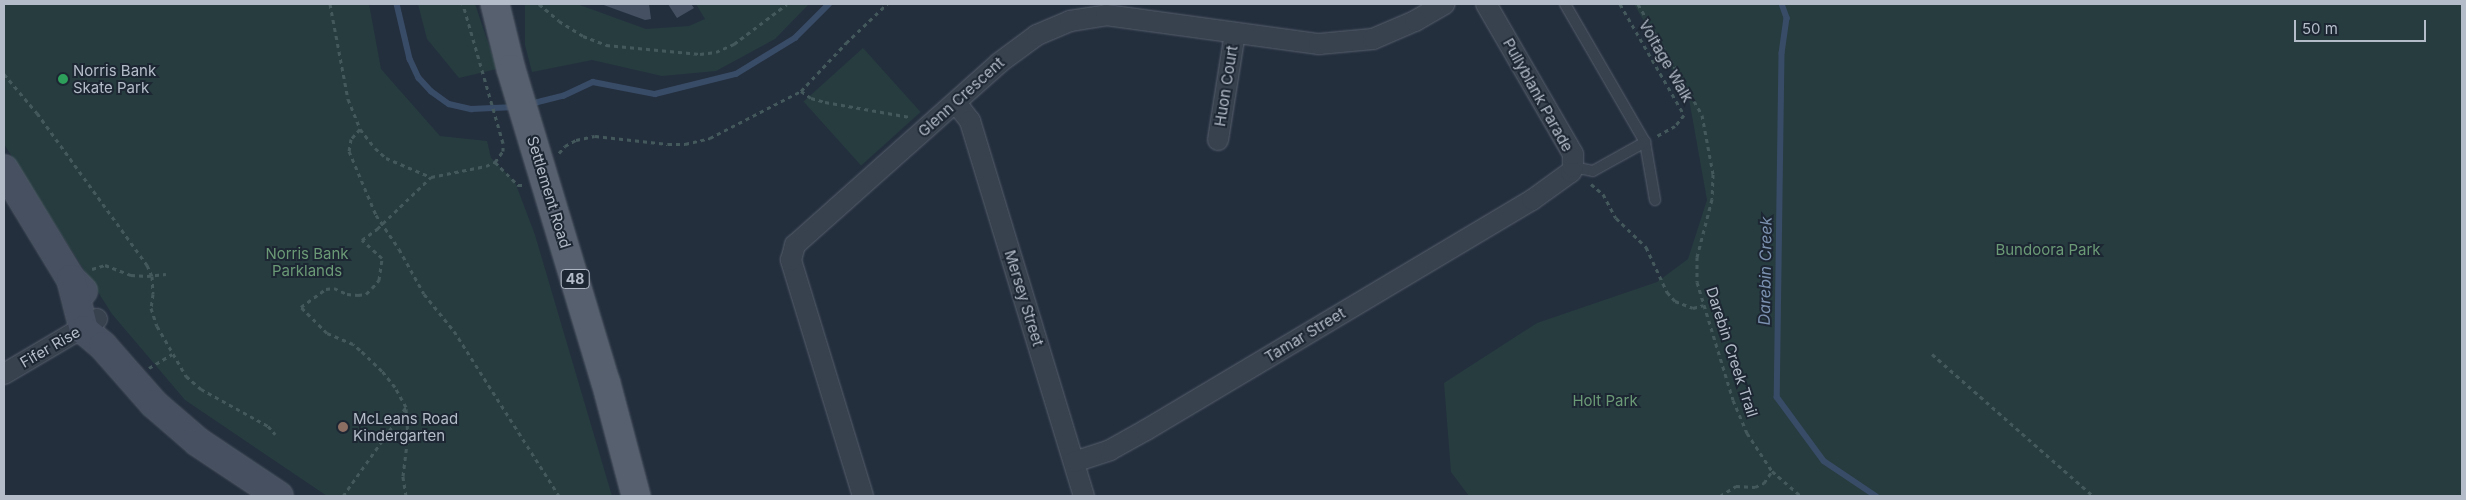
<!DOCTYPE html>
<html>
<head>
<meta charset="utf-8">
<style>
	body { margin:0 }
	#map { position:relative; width:2466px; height:500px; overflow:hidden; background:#242f3e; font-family:Inter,sans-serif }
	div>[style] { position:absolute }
	.green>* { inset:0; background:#263c3f; transform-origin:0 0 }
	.stream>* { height:5.5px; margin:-2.75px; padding:0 2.75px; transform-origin:2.75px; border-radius:2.75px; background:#394c67 }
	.building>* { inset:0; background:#455162 }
	.path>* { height:3px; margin-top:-1.5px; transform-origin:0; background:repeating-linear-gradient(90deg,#44595c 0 4px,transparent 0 8px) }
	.roads { filter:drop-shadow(0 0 1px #565f6c) drop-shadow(0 0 1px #565f6c) }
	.lane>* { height:10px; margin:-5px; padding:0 5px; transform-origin:5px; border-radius:5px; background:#38414e }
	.street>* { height:20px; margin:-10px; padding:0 10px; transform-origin:10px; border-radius:10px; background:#38414e }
	.secondary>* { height:28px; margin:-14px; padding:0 14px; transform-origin:14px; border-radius:14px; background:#465061 }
	.primary>* { height:28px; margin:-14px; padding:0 14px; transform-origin:14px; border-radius:14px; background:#56606e }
	.dots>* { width:14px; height:14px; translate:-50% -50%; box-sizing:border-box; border:2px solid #1d2633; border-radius:50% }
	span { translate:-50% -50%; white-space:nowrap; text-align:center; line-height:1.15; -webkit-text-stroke:4px #1d2633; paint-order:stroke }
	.shield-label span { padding:1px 4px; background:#1d2633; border:1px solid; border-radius:4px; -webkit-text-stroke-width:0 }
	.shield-label { font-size:14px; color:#b4bcc9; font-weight:700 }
	.street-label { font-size:15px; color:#b4bcc9 }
	.poi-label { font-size:15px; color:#b4bcc9 }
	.left { translate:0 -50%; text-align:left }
	.park-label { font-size:15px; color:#6b9a76 }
	.water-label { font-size:16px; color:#7c92b1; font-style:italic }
	.frame { position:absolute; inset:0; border:5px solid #b4bcc9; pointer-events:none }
	.scale { position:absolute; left:2294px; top:20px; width:132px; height:22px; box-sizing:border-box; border:2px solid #b4bcc9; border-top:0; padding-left:6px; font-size:15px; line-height:18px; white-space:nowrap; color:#b4bcc9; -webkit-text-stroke:4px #1d2633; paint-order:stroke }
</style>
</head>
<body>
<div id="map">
	<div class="green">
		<div style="clip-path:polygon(4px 4px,369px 4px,381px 69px,440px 136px,487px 141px,491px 158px,515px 182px,535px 235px,612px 496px,327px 496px,185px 400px,112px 314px,4px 144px)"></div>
		<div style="clip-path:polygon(418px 4px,475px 4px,497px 69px,459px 78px,427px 39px)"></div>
		<div style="clip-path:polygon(525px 4px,577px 4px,646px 29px,689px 26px,705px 19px,696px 4px,809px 4px,775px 39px,716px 71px,662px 76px,592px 60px,532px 72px,525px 45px)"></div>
		<div style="clip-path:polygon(1634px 4px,2462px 4px,2462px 496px,1469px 496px,1451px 472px,1444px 383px,1537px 323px,1657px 282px,1688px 259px,1707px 200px,1689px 99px)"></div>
		<div style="left:863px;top:48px;width:86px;height:80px;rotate:48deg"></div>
	</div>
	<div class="stream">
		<div style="left:397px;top:4px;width:57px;rotate:76.7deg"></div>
		<div style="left:410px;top:59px;width:21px;rotate:65deg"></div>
		<div style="left:419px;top:78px;width:18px;rotate:47deg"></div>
		<div style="left:431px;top:91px;width:22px;rotate:36deg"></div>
		<div style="left:449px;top:104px;width:23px;rotate:13deg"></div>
		<div style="left:471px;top:109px;width:45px;rotate:-2.5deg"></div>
		<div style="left:1782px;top:4px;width:15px;rotate:70deg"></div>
		<div style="left:1787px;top:18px;width:35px;rotate:98deg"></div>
		<div style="left:1782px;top:53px;width:344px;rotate:90.8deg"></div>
		<div style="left:1777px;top:397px;width:79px;rotate:53.7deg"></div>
		<div style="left:1824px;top:461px;width:63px;rotate:33.9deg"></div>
		<div style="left:530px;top:104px;width:34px;rotate:-14deg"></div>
		<div style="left:563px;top:96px;width:33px;rotate:-25deg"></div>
		<div style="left:593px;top:82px;width:63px;rotate:11deg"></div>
		<div style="left:655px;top:94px;width:83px;rotate:-13.9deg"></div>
		<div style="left:736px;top:74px;width:69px;rotate:-31.4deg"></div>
		<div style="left:795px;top:38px;width:48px;rotate:-45deg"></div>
	</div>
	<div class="building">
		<div style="clip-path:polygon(601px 4px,649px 4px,651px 19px,645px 20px)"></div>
		<div style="clip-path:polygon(668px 4px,691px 4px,694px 8px,677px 18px)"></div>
	</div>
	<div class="path">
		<div style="left:330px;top:4px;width:97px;rotate:79.3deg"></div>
		<div style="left:348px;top:99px;width:32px;rotate:68deg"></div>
		<div style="left:360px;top:129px;width:24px;rotate:52deg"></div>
		<div style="left:375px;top:148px;width:15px;rotate:42deg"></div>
		<div style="left:386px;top:158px;width:49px;rotate:22.9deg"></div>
		<div style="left:431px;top:177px;width:56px;rotate:-11.3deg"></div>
		<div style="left:486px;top:166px;width:10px;rotate:-24deg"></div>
		<div style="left:495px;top:162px;width:14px;rotate:-54deg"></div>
		<div style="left:503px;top:151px;width:8px;rotate:-90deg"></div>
		<div style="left:503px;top:143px;width:145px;rotate:-106.1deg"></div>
		<div style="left:539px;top:4px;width:26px;rotate:40deg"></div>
		<div style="left:559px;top:21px;width:28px;rotate:32deg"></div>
		<div style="left:583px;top:36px;width:25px;rotate:21deg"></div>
		<div style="left:606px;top:45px;width:94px;rotate:5.5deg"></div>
		<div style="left:700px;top:54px;width:16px;rotate:-7deg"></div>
		<div style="left:716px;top:52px;width:20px;rotate:-24deg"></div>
		<div style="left:734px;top:44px;width:66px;rotate:-37deg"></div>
		<div style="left:1620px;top:4px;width:128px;rotate:60deg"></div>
		<div style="left:1684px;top:115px;width:14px;rotate:129deg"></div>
		<div style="left:1675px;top:126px;width:21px;rotate:151deg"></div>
		<div style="left:1638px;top:4px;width:128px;rotate:60deg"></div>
		<div style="left:1702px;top:115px;width:60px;rotate:79.4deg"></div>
		<div style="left:1713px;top:174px;width:25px;rotate:92deg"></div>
		<div style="left:1712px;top:199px;width:60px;rotate:104.5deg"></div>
		<div style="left:1697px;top:257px;width:25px;rotate:90deg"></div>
		<div style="left:1697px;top:282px;width:123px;rotate:73deg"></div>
		<div style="left:1733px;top:400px;width:36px;rotate:67deg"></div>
		<div style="left:1747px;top:433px;width:45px;rotate:56.7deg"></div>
		<div style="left:1772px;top:471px;width:38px;rotate:41deg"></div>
		<div style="left:4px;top:74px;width:51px;rotate:49.8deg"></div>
		<div style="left:37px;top:113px;width:188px;rotate:54.1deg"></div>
		<div style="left:147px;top:265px;width:12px;rotate:66deg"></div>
		<div style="left:152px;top:276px;width:18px;rotate:87deg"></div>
		<div style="left:153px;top:294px;width:14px;rotate:98deg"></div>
		<div style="left:151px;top:308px;width:19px;rotate:72deg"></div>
		<div style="left:157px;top:326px;width:58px;rotate:59.9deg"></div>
		<div style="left:186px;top:376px;width:20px;rotate:41deg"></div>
		<div style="left:201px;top:389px;width:77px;rotate:28.9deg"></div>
		<div style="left:268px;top:426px;width:11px;rotate:49deg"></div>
		<div style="left:801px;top:91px;width:12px;rotate:35deg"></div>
		<div style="left:811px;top:98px;width:15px;rotate:16deg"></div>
		<div style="left:825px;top:102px;width:86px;rotate:10deg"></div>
		<div style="left:360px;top:129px;width:13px;rotate:132deg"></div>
		<div style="left:351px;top:139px;width:12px;rotate:99deg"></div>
		<div style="left:349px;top:151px;width:69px;rotate:67.1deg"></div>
		<div style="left:376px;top:215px;width:41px;rotate:55.9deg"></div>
		<div style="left:399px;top:249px;width:51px;rotate:60.9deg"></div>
		<div style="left:424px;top:294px;width:48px;rotate:51deg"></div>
		<div style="left:454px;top:331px;width:196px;rotate:57.5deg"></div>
		<div style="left:559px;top:153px;width:9px;rotate:-49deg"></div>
		<div style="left:565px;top:146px;width:13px;rotate:-29deg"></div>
		<div style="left:576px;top:140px;width:19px;rotate:-12deg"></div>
		<div style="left:595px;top:136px;width:73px;rotate:6.3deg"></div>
		<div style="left:668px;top:144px;width:17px"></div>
		<div style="left:685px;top:144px;width:26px;rotate:-13deg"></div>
		<div style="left:710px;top:138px;width:102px;rotate:-27.3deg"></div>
		<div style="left:801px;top:91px;width:66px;rotate:-46.8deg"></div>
		<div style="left:846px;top:43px;width:57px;rotate:-43.6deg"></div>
		<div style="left:495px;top:162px;width:33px;rotate:45deg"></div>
		<div style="left:518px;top:185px;width:5px"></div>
		<div style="left:1591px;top:184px;width:16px;rotate:40deg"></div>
		<div style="left:1603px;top:194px;width:27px;rotate:62deg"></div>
		<div style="left:1616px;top:218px;width:42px;rotate:44deg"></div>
		<div style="left:1646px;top:247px;width:50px;rotate:65deg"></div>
		<div style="left:1667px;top:292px;width:12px;rotate:48deg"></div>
		<div style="left:1675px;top:301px;width:19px;rotate:21deg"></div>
		<div style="left:1693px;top:308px;width:11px;rotate:-15deg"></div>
		<div style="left:92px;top:269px;width:14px;rotate:-17deg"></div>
		<div style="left:105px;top:265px;width:28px;rotate:21deg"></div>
		<div style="left:131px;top:275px;width:16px;rotate:4deg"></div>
		<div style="left:147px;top:276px;width:19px;rotate:-6deg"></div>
		<div style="left:1932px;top:354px;width:215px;rotate:41.4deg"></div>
		<div style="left:149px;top:368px;width:27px;rotate:-31deg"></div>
		<div style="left:343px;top:496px;width:109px;rotate:-54.7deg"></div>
		<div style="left:406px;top:496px;width:20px;rotate:-99deg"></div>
		<div style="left:403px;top:476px;width:39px;rotate:-83deg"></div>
		<div style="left:408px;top:437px;width:30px;rotate:-94deg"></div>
		<div style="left:406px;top:407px;width:23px;rotate:-119deg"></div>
		<div style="left:395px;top:387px;width:21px;rotate:-129deg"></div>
		<div style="left:382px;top:371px;width:30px;rotate:-136deg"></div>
		<div style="left:360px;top:350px;width:9px;rotate:-139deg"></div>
		<div style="left:353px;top:344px;width:28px;rotate:-157deg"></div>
		<div style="left:327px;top:333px;width:37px;rotate:-135deg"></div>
		<div style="left:301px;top:307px;width:31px;rotate:-36deg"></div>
		<div style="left:326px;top:289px;width:8px;rotate:-7deg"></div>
		<div style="left:334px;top:288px;width:14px;rotate:25deg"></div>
		<div style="left:347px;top:294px;width:11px;rotate:5deg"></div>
		<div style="left:358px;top:295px;width:8px;rotate:-7deg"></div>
		<div style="left:366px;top:294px;width:8px;rotate:-45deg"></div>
		<div style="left:372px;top:288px;width:11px;rotate:-49deg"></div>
		<div style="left:379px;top:280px;width:22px;rotate:-82deg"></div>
		<div style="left:382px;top:258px;width:27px;rotate:-138deg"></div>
		<div style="left:362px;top:240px;width:19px;rotate:-36deg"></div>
		<div style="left:377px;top:229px;width:75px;rotate:-43.9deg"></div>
		<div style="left:1720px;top:496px;width:19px;rotate:-32deg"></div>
		<div style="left:1736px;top:486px;width:19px;rotate:3deg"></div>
		<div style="left:1755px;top:487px;width:10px;rotate:-24deg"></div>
		<div style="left:1764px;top:483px;width:14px;rotate:-56deg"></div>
	</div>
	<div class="roads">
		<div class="lane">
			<div style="left:1565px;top:4px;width:160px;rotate:59.9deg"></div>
			<div style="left:1645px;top:142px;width:59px;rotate:80.2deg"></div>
			<div style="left:1573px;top:167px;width:20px;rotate:11deg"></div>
			<div style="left:1593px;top:171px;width:60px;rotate:-29.1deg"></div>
		</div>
		<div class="street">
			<div style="left:956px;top:103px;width:23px;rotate:52deg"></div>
			<div style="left:970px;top:121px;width:392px;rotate:73.1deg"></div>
			<div style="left:1218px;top:140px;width:108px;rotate:-81deg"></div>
			<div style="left:4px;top:374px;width:108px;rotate:-30.6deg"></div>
			<div style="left:1074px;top:462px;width:38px;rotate:-18deg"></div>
			<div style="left:1110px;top:450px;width:41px;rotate:-29.1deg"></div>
			<div style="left:1146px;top:430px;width:449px;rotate:-30.8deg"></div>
			<div style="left:1532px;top:200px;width:48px;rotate:-35.7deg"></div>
			<div style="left:1571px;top:172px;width:5px;rotate:-68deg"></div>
			<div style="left:1573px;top:167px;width:13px;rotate:-90deg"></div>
			<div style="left:1573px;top:154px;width:173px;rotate:-120.1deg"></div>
			<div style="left:863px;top:496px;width:247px;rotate:-107deg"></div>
			<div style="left:791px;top:260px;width:16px;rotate:-75deg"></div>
			<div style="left:795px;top:245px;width:273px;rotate:-41.7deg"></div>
			<div style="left:999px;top:63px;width:47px;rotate:-36.4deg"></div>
			<div style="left:1037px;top:35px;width:36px;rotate:-23deg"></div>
			<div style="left:1070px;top:21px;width:36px;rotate:-9deg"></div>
			<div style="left:1106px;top:15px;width:215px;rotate:7.8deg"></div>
			<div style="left:1319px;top:44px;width:54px;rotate:-5.3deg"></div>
			<div style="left:1373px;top:39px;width:46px;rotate:-23.2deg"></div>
			<div style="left:1415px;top:21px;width:34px;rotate:-30deg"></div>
		</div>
		<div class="secondary">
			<div style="left:4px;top:169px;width:129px;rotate:58.7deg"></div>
			<div style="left:71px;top:279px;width:17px;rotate:45deg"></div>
			<div style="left:71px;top:279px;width:53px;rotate:75.7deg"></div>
			<div style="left:84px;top:330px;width:25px;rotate:40deg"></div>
			<div style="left:103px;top:346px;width:77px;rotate:48.7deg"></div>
			<div style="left:154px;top:404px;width:58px;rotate:40.8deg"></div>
			<div style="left:198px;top:442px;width:97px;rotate:33.7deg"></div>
		</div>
		<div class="primary">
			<div style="left:495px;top:4px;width:67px;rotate:76.2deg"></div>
			<div style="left:511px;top:69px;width:328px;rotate:73.2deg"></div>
			<div style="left:606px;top:383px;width:117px;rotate:75.1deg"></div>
		</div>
	</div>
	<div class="dots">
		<div style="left:63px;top:79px;background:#2e9e5b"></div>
		<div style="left:343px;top:427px;background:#8d6e63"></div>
	</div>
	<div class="shield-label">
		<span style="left:575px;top:279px">48</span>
	</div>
	<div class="street-label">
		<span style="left:1666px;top:61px;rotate:60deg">Voltage Walk</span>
		<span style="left:1226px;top:86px;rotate:-81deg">Huon Court</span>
		<span style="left:1538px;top:95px;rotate:61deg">Pullyblank Parade</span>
		<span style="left:961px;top:97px;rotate:-42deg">Glenn Crescent</span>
		<span style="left:549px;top:192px;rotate:73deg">Settlement Road</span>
		<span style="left:1024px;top:298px;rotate:73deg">Mersey Street</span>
		<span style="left:1305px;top:335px;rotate:-31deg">Tamar Street</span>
		<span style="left:50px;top:347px;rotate:-30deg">Fifer Rise</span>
		<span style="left:1732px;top:352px;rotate:72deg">Darebin Creek Trail</span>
	</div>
	<div class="poi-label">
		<span class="left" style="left:73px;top:79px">Norris Bank<br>Skate Park</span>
		<span class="left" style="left:353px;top:427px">McLeans Road<br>Kindergarten</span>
	</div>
	<div class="park-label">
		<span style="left:2048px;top:250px">Bundoora Park</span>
		<span style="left:307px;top:262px">Norris Bank<br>Parklands</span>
		<span style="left:1605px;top:401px">Holt Park</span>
	</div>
	<div class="water-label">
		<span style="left:1765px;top:271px;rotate:-89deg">Darebin Creek</span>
	</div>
	<div class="frame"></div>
	<div class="scale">50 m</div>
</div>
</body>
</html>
